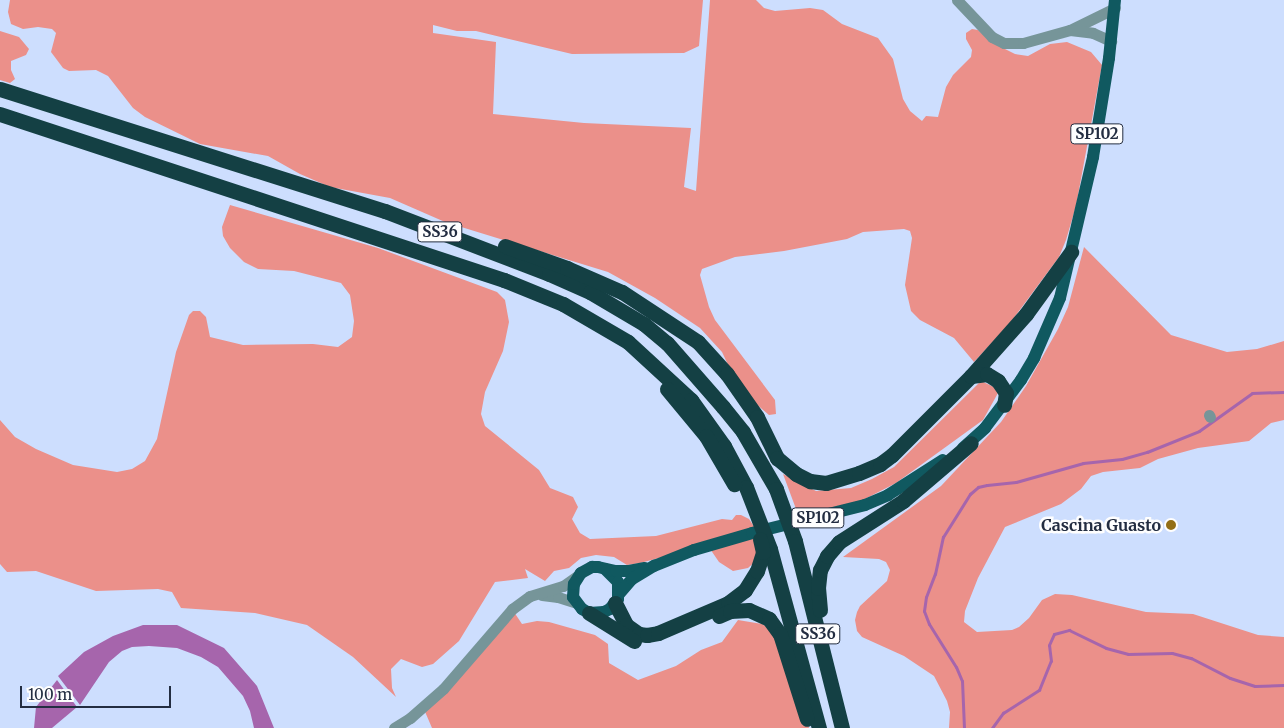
<!DOCTYPE html>
<html>
<head>
<meta charset="utf-8">
<style>
	body { margin:0 }
	#map { position:relative; width:1284px; height:728px; overflow:hidden; background:#cddefe; font-family:Merriweather,serif }
	div>[style] { position:absolute }
	.green>* { inset:0; background:#eb908a }
	.water>* { inset:0; background:#a665ac }
	.stream>* { height:3px; margin:-1.5px; padding:0 1.5px; transform-origin:1.5px; border-radius:1.5px; background:#a665ac }
	.minor>* { height:11px; margin:-5.5px; padding:0 5.5px; transform-origin:5.5px; border-radius:5.5px; background:#769599 }
	.major>* { height:12px; margin:-6px; padding:0 6px; transform-origin:6px; border-radius:6px; background:#105960 }
	.highway>* { height:15px; margin:-7.5px; padding:0 7.5px; transform-origin:7.5px; border-radius:7.5px; background:#144044 }
	.dots>* { width:14px; height:14px; translate:-50% -50%; box-sizing:border-box; border:2px solid #fefefe; border-radius:50% }
	span { translate:-50% -50%; white-space:nowrap; text-align:center; line-height:1.15; -webkit-text-stroke:5px #fefefe; paint-order:stroke }
	.shield-label span { padding:1px 4px; background:#fefefe; border:1px solid; border-radius:4px; -webkit-text-stroke-width:0 }
	.shield-label { font-size:15px; color:#232d41; font-weight:700 }
	.poi-label { font-size:16px; color:#232d41; font-weight:700 }
	.right { translate:-100% -50%; text-align:right }
	.scale { position:absolute; left:20px; top:686px; width:151px; height:22px; box-sizing:border-box; border:2px solid #232d41; border-top:0; padding-left:6px; font-size:15px; line-height:18px; white-space:nowrap; color:#232d41; -webkit-text-stroke:4px #fefefe; paint-order:stroke }
</style>
</head>
<body>
<div id="map">
	<div class="green">
		<div style="clip-path:polygon(10px 0,703px 0,699px 46px,684px 53px,572px 54px,476px 31px,457px 31px,433px 25px,433px 33px,496px 42px,493px 114px,584px 123px,691px 128px,684px 187px,696px 191px,710px 0,756px 0,764px 8px,775px 11px,810px 8px,823px 10px,842px 24px,878px 38px,893px 59px,903px 99px,910px 111px,922px 121px,926px 116px,938px 117px,946px 87px,953px 75px,971px 57px,972px 50px,966px 39px,966px 33px,972px 29px,978px 30px,993px 43px,1015px 54px,1028px 56px,1050px 44px,1067px 42px,1091px 52px,1102px 65px,1076px 206px,1066px 240px,1059px 257px,1033px 292px,1010px 323px,974px 362px,954px 338px,920px 320px,911px 311px,905px 285px,912px 238px,910px 231px,904px 229px,863px 232px,847px 239px,784px 251px,735px 257px,702px 269px,700px 275px,709px 307px,715px 320px,775px 400px,776px 414px,769px 415px,754px 402px,730px 369px,722px 352px,700px 328px,655px 298px,608px 272px,445px 222px,390px 198px,330px 187px,300px 174px,268px 156px,200px 144px,145px 117px,133px 108px,108px 76px,96px 70px,69px 71px,63px 68px,51px 52px,56px 33px,52px 29px,38px 27px,23px 29px,11px 24px,8px 12px)"></div>
		<div style="clip-path:polygon(0 31px,19px 37px,29px 49px,26px 55px,11px 61px,11px 70px,15px 79px,10px 83px,0 80px)"></div>
		<div style="clip-path:polygon(230px 205px,378px 248px,497px 292px,505px 300px,509px 322px,503px 351px,485px 392px,481px 414px,485px 426px,539px 470px,550px 488px,573px 497px,578px 507px,572px 519px,580px 533px,590px 539px,656px 536px,722px 519px,732px 520px,736px 515px,741px 515px,749px 519px,755px 528px,757px 560px,748px 568px,733px 571px,719px 562px,706px 543px,678px 553px,640px 563px,627px 565px,614px 557px,596px 555px,581px 558px,569px 568px,554px 571px,545px 581px,525px 569px,528px 578px,495px 582px,459px 641px,433px 664px,422px 667px,401px 659px,391px 669px,392px 688px,396px 697px,353px 657px,307px 625px,255px 613px,181px 608px,172px 592px,158px 589px,96px 591px,36px 571px,7px 572px,0 564px,0 420px,15px 437px,36px 449px,73px 465px,117px 472px,132px 469px,145px 461px,157px 439px,176px 352px,189px 315px,193px 311px,200px 311px,206px 317px,210px 337px,243px 345px,313px 344px,338px 347px,352px 337px,354px 321px,350px 295px,341px 283px,294px 271px,258px 269px,244px 262px,230px 248px,223px 236px,222px 227px)"></div>
		<div style="clip-path:polygon(1084px 247px,1171px 335px,1227px 352px,1257px 349px,1284px 341px,1284px 420px,1271px 423px,1249px 441px,1198px 448px,1158px 459px,1140px 468px,1103px 472px,1091px 476px,1081px 489px,1061px 504px,1005px 527px,978px 578px,965px 611px,964px 622px,977px 632px,1012px 630px,1019px 627px,1029px 618px,1042px 600px,1055px 594px,1072px 595px,1146px 612px,1193px 614px,1258px 635px,1284px 637px,1284px 728px,949px 728px,950px 712px,947px 701px,934px 676px,904px 656px,862px 637px,857px 631px,855px 620px,857px 612px,860px 606px,887px 581px,890px 570px,886px 562px,879px 559px,843px 557px,941px 486px,1001px 422px,1026px 386px,1058px 329px,1068px 307px)"></div>
		<div style="clip-path:polygon(981px 381px,994px 387px,998px 393px,983px 420px,896px 483px,861px 501px,799px 517px,783px 474px,816px 491px,851px 488px,872px 479px,894px 467px)"></div>
		<div style="clip-path:polygon(512px 609px,522px 624px,537px 621px,549px 622px,595px 635px,608px 644px,609px 663px,638px 680px,676px 666px,701px 650px,722px 642px,738px 620px,762px 624px,775px 632px,803px 705px,809px 728px,432px 728px,423px 707px)"></div>
	</div>
	<div class="water">
		<div style="clip-path:polygon(143px 625px,177px 625px,224px 648px,257px 686px,274px 728px,254px 728px,250px 711px,243px 696px,218px 667px,201px 657px,177px 648px,149px 646px,132px 647px,122px 651px,109px 662px,80px 705px,58px 676px,84px 652px,113px 636px)"></div>
		<div style="clip-path:polygon(57px 680px,77px 707px,52px 728px,34px 728px,36px 707px)"></div>
	</div>
	<div class="stream">
		<div style="left:964px;top:728px;width:47px;rotate:-92.4deg"></div>
		<div style="left:962px;top:681px;width:15px;rotate:-113deg"></div>
		<div style="left:956px;top:667px;width:51px;rotate:-122.1deg"></div>
		<div style="left:929px;top:624px;width:14px;rotate:-111deg"></div>
		<div style="left:924px;top:611px;width:14px;rotate:-82deg"></div>
		<div style="left:926px;top:597px;width:25px;rotate:-69deg"></div>
		<div style="left:935px;top:574px;width:38px;rotate:-78deg"></div>
		<div style="left:943px;top:537px;width:51px;rotate:-57.9deg"></div>
		<div style="left:970px;top:494px;width:11px;rotate:-41deg"></div>
		<div style="left:978px;top:487px;width:9px;rotate:-13deg"></div>
		<div style="left:987px;top:485px;width:29px;rotate:-6deg"></div>
		<div style="left:1016px;top:482px;width:70px;rotate:-15.8deg"></div>
		<div style="left:1083px;top:463px;width:39px;rotate:-6deg"></div>
		<div style="left:1122px;top:459px;width:26px;rotate:-16deg"></div>
		<div style="left:1147px;top:452px;width:56px;rotate:-22deg"></div>
		<div style="left:1199px;top:431px;width:65px;rotate:-35.6deg"></div>
		<div style="left:1252px;top:393px;width:32px;rotate:-2deg"></div>
		<div style="left:992px;top:728px;width:19px;rotate:-54deg"></div>
		<div style="left:1003px;top:713px;width:43px;rotate:-32.6deg"></div>
		<div style="left:1039px;top:690px;width:31px;rotate:-68deg"></div>
		<div style="left:1051px;top:661px;width:16px;rotate:-97deg"></div>
		<div style="left:1049px;top:645px;width:12px;rotate:-66deg"></div>
		<div style="left:1054px;top:634px;width:16px;rotate:-15deg"></div>
		<div style="left:1069px;top:630px;width:41px;rotate:25.9deg"></div>
		<div style="left:1106px;top:648px;width:23px;rotate:15deg"></div>
		<div style="left:1128px;top:654px;width:44px;rotate:-1.3deg"></div>
		<div style="left:1172px;top:653px;width:20px;rotate:15deg"></div>
		<div style="left:1191px;top:658px;width:44px;rotate:27.1deg"></div>
		<div style="left:1230px;top:678px;width:26px;rotate:18deg"></div>
		<div style="left:1255px;top:686px;width:29px;rotate:-2deg"></div>
	</div>
	<div class="minor">
		<div style="left:957px;top:0;width:51px;rotate:46.6deg"></div>
		<div style="left:992px;top:37px;width:13px;rotate:27deg"></div>
		<div style="left:1004px;top:43px;width:19px"></div>
		<div style="left:1023px;top:43px;width:49px;rotate:-15.5deg"></div>
		<div style="left:1070px;top:30px;width:50px;rotate:-26.1deg"></div>
		<div style="left:1070px;top:30px;width:23px;rotate:7deg"></div>
		<div style="left:1093px;top:33px;width:20px;rotate:24deg"></div>
		<div style="left:1209px;top:415px;width:2px;rotate:63deg"></div>
		<div style="left:542px;top:595px;width:16px;rotate:7deg"></div>
		<div style="left:558px;top:597px;width:19px;rotate:18deg"></div>
		<div style="left:394px;top:728px;width:19px;rotate:-32deg"></div>
		<div style="left:410px;top:718px;width:44px;rotate:-41.3deg"></div>
		<div style="left:443px;top:689px;width:106px;rotate:-49.2deg"></div>
		<div style="left:512px;top:609px;width:22px;rotate:-36deg"></div>
		<div style="left:530px;top:596px;width:34px;rotate:-17deg"></div>
		<div style="left:563px;top:586px;width:16px;rotate:-35deg"></div>
	</div>
	<div class="major">
		<div style="left:963px;top:448px;width:30px;rotate:-42deg"></div>
		<div style="left:985px;top:428px;width:60px;rotate:-53.1deg"></div>
		<div style="left:1021px;top:380px;width:26px;rotate:-59deg"></div>
		<div style="left:1034px;top:358px;width:65px;rotate:-66.6deg"></div>
		<div style="left:1060px;top:298px;width:145px;rotate:-76.8deg"></div>
		<div style="left:1093px;top:157px;width:100px;rotate:-80.8deg"></div>
		<div style="left:1109px;top:58px;width:58px;rotate:-84.1deg"></div>
		<div style="left:605px;top:569px;width:18px;rotate:45deg"></div>
		<div style="left:618px;top:582px;width:17px;rotate:90deg"></div>
		<div style="left:618px;top:599px;width:13px;rotate:129deg"></div>
		<div style="left:610px;top:609px;width:7px;rotate:153deg"></div>
		<div style="left:604px;top:612px;width:15px;rotate:176deg"></div>
		<div style="left:589px;top:613px;width:8px;rotate:-150deg"></div>
		<div style="left:582px;top:609px;width:15px;rotate:-127deg"></div>
		<div style="left:573px;top:597px;width:13px;rotate:-86deg"></div>
		<div style="left:574px;top:584px;width:13px;rotate:-58deg"></div>
		<div style="left:581px;top:573px;width:13px;rotate:-29deg"></div>
		<div style="left:592px;top:567px;width:6px"></div>
		<div style="left:598px;top:567px;width:18px;rotate:13deg"></div>
		<div style="left:616px;top:571px;width:13px"></div>
		<div style="left:629px;top:571px;width:16px;rotate:-11deg"></div>
		<div style="left:619px;top:594px;width:20px;rotate:-49deg"></div>
		<div style="left:632px;top:579px;width:26px;rotate:-31deg"></div>
		<div style="left:654px;top:566px;width:43px;rotate:-21.8deg"></div>
		<div style="left:694px;top:550px;width:60px;rotate:-16.3deg"></div>
		<div style="left:752px;top:533px;width:116px;rotate:-13.9deg"></div>
		<div style="left:865px;top:505px;width:25px;rotate:-23deg"></div>
		<div style="left:888px;top:495px;width:65px;rotate:-32.5deg"></div>
	</div>
	<div class="highway">
		<div style="left:0;top:89px;width:404px;rotate:17.6deg"></div>
		<div style="left:385px;top:211px;width:176px;rotate:21deg"></div>
		<div style="left:549px;top:274px;width:45px;rotate:23.7deg"></div>
		<div style="left:590px;top:292px;width:63px;rotate:30.7deg"></div>
		<div style="left:644px;top:324px;width:30px;rotate:40deg"></div>
		<div style="left:667px;top:343px;width:85px;rotate:48.8deg"></div>
		<div style="left:723px;top:407px;width:32px;rotate:51deg"></div>
		<div style="left:743px;top:432px;width:66px;rotate:59.9deg"></div>
		<div style="left:776px;top:489px;width:55px;rotate:69.9deg"></div>
		<div style="left:795px;top:541px;width:193px;rotate:75.9deg"></div>
		<div style="left:0;top:114px;width:531px;rotate:18.23deg"></div>
		<div style="left:504px;top:280px;width:64px;rotate:22.1deg"></div>
		<div style="left:563px;top:304px;width:75px;rotate:30.3deg"></div>
		<div style="left:628px;top:342px;width:86px;rotate:42.6deg"></div>
		<div style="left:691px;top:400px;width:57px;rotate:54.3deg"></div>
		<div style="left:724px;top:446px;width:47px;rotate:61.8deg"></div>
		<div style="left:746px;top:487px;width:66px;rotate:68.8deg"></div>
		<div style="left:770px;top:549px;width:186px;rotate:74.7deg"></div>
		<div style="left:505px;top:246px;width:66px;rotate:19.5deg"></div>
		<div style="left:567px;top:268px;width:60px;rotate:23.6deg"></div>
		<div style="left:622px;top:292px;width:91px;rotate:33.3deg"></div>
		<div style="left:698px;top:342px;width:43px;rotate:47.8deg"></div>
		<div style="left:727px;top:374px;width:52px;rotate:55.1deg"></div>
		<div style="left:757px;top:417px;width:46px;rotate:64deg"></div>
		<div style="left:777px;top:458px;width:25px;rotate:40deg"></div>
		<div style="left:796px;top:474px;width:16px;rotate:27deg"></div>
		<div style="left:810px;top:481px;width:16px;rotate:7deg"></div>
		<div style="left:826px;top:483px;width:34px;rotate:-17deg"></div>
		<div style="left:859px;top:473px;width:23px;rotate:-23deg"></div>
		<div style="left:880px;top:464px;width:15px;rotate:-37deg"></div>
		<div style="left:892px;top:455px;width:112px;rotate:-45deg"></div>
		<div style="left:971px;top:376px;width:83px;rotate:-48.4deg"></div>
		<div style="left:1026px;top:314px;width:77px;rotate:-54deg"></div>
		<div style="left:971px;top:376px;width:16px;rotate:-7deg"></div>
		<div style="left:987px;top:374px;width:13px;rotate:32deg"></div>
		<div style="left:998px;top:381px;width:14px;rotate:56deg"></div>
		<div style="left:1006px;top:393px;width:12px;rotate:99deg"></div>
		<div style="left:667px;top:389px;width:61px;rotate:50.3deg"></div>
		<div style="left:706px;top:436px;width:56px;rotate:59.7deg"></div>
		<div style="left:615px;top:603px;width:25px;rotate:63deg"></div>
		<div style="left:626px;top:625px;width:16px;rotate:35deg"></div>
		<div style="left:639px;top:634px;width:8px;rotate:7deg"></div>
		<div style="left:647px;top:635px;width:11px;rotate:-10deg"></div>
		<div style="left:658px;top:633px;width:76px;rotate:-23.2deg"></div>
		<div style="left:728px;top:603px;width:21px;rotate:-37deg"></div>
		<div style="left:745px;top:590px;width:22px;rotate:-58deg"></div>
		<div style="left:757px;top:571px;width:20px;rotate:-72deg"></div>
		<div style="left:763px;top:552px;width:13px;rotate:-103deg"></div>
		<div style="left:820px;top:610px;width:22px;rotate:-95deg"></div>
		<div style="left:818px;top:588px;width:18px;rotate:-84deg"></div>
		<div style="left:820px;top:570px;width:16px;rotate:-63deg"></div>
		<div style="left:827px;top:556px;width:18px;rotate:-49deg"></div>
		<div style="left:839px;top:542px;width:76px;rotate:-32.6deg"></div>
		<div style="left:903px;top:501px;width:89px;rotate:-40.5deg"></div>
		<div style="left:589px;top:613px;width:53px;rotate:31.9deg"></div>
		<div style="left:719px;top:616px;width:12px;rotate:-24deg"></div>
		<div style="left:730px;top:611px;width:19px;rotate:-3deg"></div>
		<div style="left:749px;top:610px;width:22px;rotate:24deg"></div>
		<div style="left:769px;top:619px;width:19px;rotate:54deg"></div>
		<div style="left:780px;top:634px;width:89px;rotate:72.4deg"></div>
	</div>
	<div class="dots">
		<div style="left:1171px;top:525px;background:#936f16"></div>
	</div>
	<div class="shield-label">
		<span style="left:1097px;top:134px">SP102</span>
		<span style="left:440px;top:232px">SS36</span>
		<span style="left:818px;top:518px">SP102</span>
		<span style="left:818px;top:634px">SS36</span>
	</div>
	<div class="poi-label">
		<span class="right" style="left:1161px;top:525px">Cascina Guasto</span>
	</div>
	<div class="scale">100 m</div>
</div>
</body>
</html>
